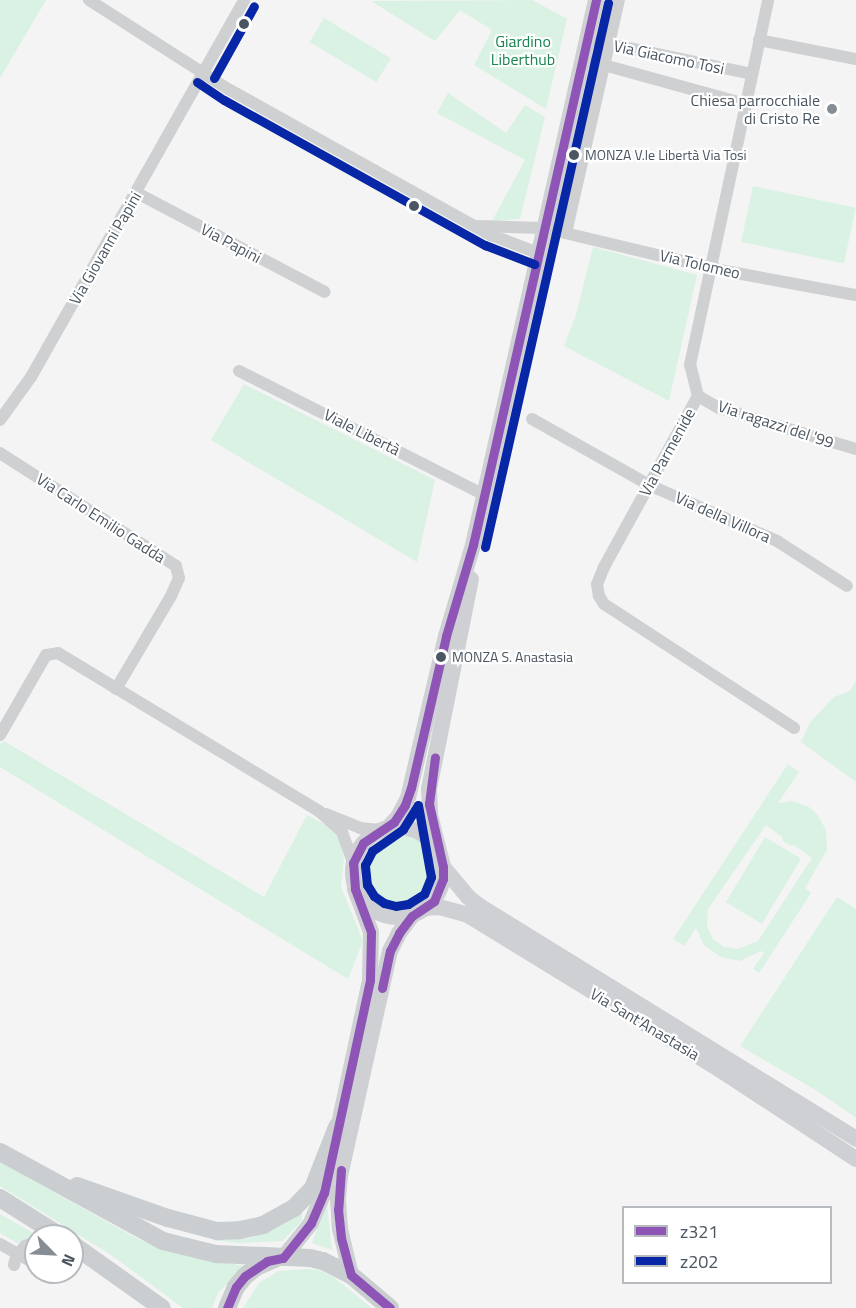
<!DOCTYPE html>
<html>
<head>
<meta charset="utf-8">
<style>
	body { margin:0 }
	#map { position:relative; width:856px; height:1308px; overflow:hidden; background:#f4f4f4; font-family:"Titillium Web",sans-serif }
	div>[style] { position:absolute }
	.green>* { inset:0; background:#d9f2e3; transform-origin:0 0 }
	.round { border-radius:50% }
	.street>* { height:12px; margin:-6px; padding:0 6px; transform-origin:6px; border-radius:6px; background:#ced0d2 }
	.secondary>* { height:16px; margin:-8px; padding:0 8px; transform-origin:8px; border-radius:8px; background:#ced0d4 }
	.secondary>.ring { margin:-8px; padding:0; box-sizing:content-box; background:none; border:16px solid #ced0d4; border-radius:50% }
	.primary>* { height:18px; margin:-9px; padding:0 9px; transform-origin:9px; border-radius:9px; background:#caced1 }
	.bus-1>* { height:9px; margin:-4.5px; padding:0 4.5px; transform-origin:4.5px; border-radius:4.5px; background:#8e54b6 }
	.bus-2>* { height:9px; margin:-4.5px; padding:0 4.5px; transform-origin:4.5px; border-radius:4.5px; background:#0727a6 }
	.dots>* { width:16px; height:16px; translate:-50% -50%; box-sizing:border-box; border:3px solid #fff; border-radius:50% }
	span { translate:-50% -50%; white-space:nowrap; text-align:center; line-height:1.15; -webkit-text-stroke:4.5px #fff; paint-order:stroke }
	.bus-label { font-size:14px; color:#4a5661 }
	.left { translate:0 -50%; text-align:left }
	.park-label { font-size:16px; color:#17864f }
	.street-label { font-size:16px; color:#4a5661 }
	.poi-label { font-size:16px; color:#4a5661 }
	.right { translate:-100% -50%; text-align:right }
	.legend { position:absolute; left:622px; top:1206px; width:210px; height:78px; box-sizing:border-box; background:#fff; border:2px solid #b7bbc0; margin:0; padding:8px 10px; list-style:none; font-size:18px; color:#4a5661 }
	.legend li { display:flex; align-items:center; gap:12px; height:30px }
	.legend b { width:30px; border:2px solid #b7bbc0 }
	.north { position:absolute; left:24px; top:1224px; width:60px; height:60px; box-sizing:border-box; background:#fff; border:2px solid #b7bbc0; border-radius:50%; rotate:114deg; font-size:16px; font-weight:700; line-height:24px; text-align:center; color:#4a5661 }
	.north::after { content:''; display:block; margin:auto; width:21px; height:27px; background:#868d94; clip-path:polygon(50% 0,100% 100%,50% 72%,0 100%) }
</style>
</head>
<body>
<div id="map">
	<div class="green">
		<div style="clip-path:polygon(0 0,46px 0,0 78px)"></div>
		<div style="clip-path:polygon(532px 0,567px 19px,546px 109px,474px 65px,492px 30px,460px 10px,435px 41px,371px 1px)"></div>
		<div style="left:324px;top:18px;width:78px;height:28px;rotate:31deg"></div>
		<div style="clip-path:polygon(448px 93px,506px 133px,525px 105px,545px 117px,520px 219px,492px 221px,525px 160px,437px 113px)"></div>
		<div style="left:753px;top:186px;width:105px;height:57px;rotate:12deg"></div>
		<div style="clip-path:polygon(593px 247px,697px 275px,669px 401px,564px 346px,576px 315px)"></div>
		<div style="clip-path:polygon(244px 384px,435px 480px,417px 562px,211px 440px)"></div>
		<div style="clip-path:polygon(856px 681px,856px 782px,801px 742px,811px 721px,834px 697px,850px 691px)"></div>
		<div style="clip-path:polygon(4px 741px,264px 897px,307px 815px,326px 825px,340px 839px,344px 858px,341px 887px,363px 941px,348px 979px,0 767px,0 744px)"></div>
		<div style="clip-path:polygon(evenodd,788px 764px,799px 772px,778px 803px,792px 801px,809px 807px,817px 814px,826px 830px,827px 850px,805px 888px,811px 893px,759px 973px,753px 969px,764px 953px,761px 951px,740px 961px,721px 957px,704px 945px,696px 928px,684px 946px,673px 939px,788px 764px,766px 825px,782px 837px,783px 841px,790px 846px,794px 845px,812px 858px,758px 941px,738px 949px,724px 947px,713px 939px,707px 926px,708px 909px,766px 825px)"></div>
		<div class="round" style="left:361px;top:835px;width:74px;height:74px"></div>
		<div style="left:765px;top:837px;width:42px;height:76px;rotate:31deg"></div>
		<div style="clip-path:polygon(837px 897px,856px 909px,856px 1118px,819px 1092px,740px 1046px)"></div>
		<div style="clip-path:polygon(0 1162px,138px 1239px,197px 1258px,244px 1266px,218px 1293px,212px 1308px,183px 1308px,111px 1255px,0 1186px)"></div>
		<div style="clip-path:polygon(327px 1205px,332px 1250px,312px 1243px)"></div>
		<div style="clip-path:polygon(302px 1212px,302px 1220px,283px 1241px,238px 1243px,212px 1240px,250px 1238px,284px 1224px)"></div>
		<div style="clip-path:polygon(0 1214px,35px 1234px,17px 1243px,0 1233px)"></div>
		<div style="clip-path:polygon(308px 1269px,318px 1270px,332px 1276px,372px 1308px,243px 1308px,259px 1283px,278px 1271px)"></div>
	</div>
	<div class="street">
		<div style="left:89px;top:0;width:167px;rotate:32.6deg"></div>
		<div style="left:230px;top:90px;width:299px;rotate:29.1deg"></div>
		<div style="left:491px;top:235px;width:50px;rotate:21deg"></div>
		<div style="left:587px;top:39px;width:168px;rotate:12deg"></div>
		<div style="left:759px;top:40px;width:99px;rotate:11.1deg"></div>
		<div style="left:582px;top:59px;width:169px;rotate:15.4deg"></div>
		<div style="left:137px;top:193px;width:212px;rotate:27.8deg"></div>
		<div style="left:479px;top:226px;width:65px;rotate:1.8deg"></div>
		<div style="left:544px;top:228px;width:186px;rotate:13.4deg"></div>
		<div style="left:725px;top:271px;width:133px;rotate:10.4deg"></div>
		<div style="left:566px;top:233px;width:239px;rotate:-77.2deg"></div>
		<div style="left:239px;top:371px;width:275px;rotate:26.8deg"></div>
		<div style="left:698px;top:396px;width:195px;rotate:118.8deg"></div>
		<div style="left:604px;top:567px;width:18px;rotate:112deg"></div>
		<div style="left:597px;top:584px;width:12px;rotate:81deg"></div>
		<div style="left:599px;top:596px;width:9px;rotate:58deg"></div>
		<div style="left:604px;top:604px;width:227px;rotate:33.1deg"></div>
		<div style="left:698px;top:396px;width:32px;rotate:-104deg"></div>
		<div style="left:690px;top:365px;width:373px;rotate:-77.9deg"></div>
		<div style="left:698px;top:396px;width:24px;rotate:30deg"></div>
		<div style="left:719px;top:408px;width:143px;rotate:16.7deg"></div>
		<div style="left:532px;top:419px;width:134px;rotate:29.4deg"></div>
		<div style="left:649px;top:485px;width:140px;rotate:23.6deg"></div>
		<div style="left:777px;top:541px;width:83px;rotate:32.7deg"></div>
		<div style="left:0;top:420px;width:53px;rotate:-54.2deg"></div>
		<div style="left:31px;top:377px;width:433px;rotate:-60.5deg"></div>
		<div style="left:0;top:453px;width:209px;rotate:32.7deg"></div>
		<div style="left:176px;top:566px;width:12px;rotate:76deg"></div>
		<div style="left:179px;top:578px;width:20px;rotate:114deg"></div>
		<div style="left:171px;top:596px;width:108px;rotate:120.6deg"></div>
		<div style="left:0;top:735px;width:92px;rotate:-60.1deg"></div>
		<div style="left:46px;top:655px;width:12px;rotate:-9deg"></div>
		<div style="left:58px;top:653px;width:305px;rotate:31.2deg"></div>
		<div style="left:319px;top:811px;width:31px;rotate:42deg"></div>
		<div style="left:342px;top:832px;width:33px;rotate:70deg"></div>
		<div style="left:326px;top:814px;width:37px;rotate:22deg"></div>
		<div style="left:360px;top:828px;width:20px;rotate:6deg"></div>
		<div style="left:0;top:1244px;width:41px;rotate:29.1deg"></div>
		<div style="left:14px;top:1265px;width:8px;rotate:-76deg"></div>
		<div style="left:16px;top:1257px;width:14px;rotate:-51deg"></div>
		<div style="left:25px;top:1246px;width:12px;rotate:-24deg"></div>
	</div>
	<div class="secondary">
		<div class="ring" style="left:353px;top:827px;width:74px;height:74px"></div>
		<div style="left:388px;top:828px;width:15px;rotate:-48deg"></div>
		<div style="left:398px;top:817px;width:21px;rotate:-62deg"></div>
		<div style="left:408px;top:798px;width:166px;rotate:-76.8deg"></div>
		<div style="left:446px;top:636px;width:95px;rotate:-73.5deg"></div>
		<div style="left:473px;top:545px;width:559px;rotate:-77.28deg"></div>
		<div style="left:440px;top:855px;width:41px;rotate:-104deg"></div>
		<div style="left:430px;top:815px;width:26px;rotate:-92deg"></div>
		<div style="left:429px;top:789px;width:214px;rotate:-78.7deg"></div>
		<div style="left:443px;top:867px;width:39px;rotate:50deg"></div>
		<div style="left:468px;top:897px;width:16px;rotate:38deg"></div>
		<div style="left:481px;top:907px;width:441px;rotate:31.7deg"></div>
		<div style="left:426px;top:908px;width:13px;rotate:-4deg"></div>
		<div style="left:439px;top:907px;width:28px;rotate:15deg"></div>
		<div style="left:466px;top:914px;width:297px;rotate:31.5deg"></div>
		<div style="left:719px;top:1069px;width:164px;rotate:33.3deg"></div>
		<div style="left:283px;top:1258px;width:45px;rotate:-51.3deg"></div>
		<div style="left:311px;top:1223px;width:33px;rotate:-67deg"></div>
		<div style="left:324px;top:1193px;width:218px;rotate:-77.8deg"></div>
		<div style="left:370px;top:980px;width:48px;rotate:-88.8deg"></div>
		<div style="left:371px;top:932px;width:46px;rotate:-110.4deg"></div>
		<div style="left:351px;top:1275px;width:47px;rotate:-103.4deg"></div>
		<div style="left:340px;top:1229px;width:30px;rotate:-94deg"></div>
		<div style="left:338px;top:1199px;width:23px;rotate:-85deg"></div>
		<div style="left:340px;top:1176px;width:230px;rotate:-77.5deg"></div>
		<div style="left:390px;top:951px;width:20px;rotate:-63deg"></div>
		<div style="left:399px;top:933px;width:21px;rotate:-53deg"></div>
	</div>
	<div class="primary">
		<div style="left:0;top:1152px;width:186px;rotate:28.6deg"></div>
		<div style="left:163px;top:1241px;width:55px;rotate:13.8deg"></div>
		<div style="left:216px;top:1254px;width:94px;rotate:2.4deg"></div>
		<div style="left:310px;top:1258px;width:13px;rotate:13deg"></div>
		<div style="left:323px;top:1261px;width:31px;rotate:27deg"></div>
		<div style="left:351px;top:1275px;width:51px;rotate:40.2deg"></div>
		<div style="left:77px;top:1186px;width:96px;rotate:19.4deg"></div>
		<div style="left:168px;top:1218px;width:51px;rotate:14.9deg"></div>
		<div style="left:217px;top:1231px;width:23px;rotate:-2deg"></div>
		<div style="left:240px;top:1230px;width:24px;rotate:-12deg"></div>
		<div style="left:263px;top:1225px;width:35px;rotate:-29deg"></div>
		<div style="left:294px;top:1208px;width:28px;rotate:-46deg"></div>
		<div style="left:313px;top:1188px;width:66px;rotate:-68.5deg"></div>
		<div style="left:0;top:1198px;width:71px;rotate:32.3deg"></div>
		<div style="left:72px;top:1244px;width:110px;rotate:35.4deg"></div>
		<div style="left:227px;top:1308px;width:23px;rotate:-67deg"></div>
		<div style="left:236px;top:1287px;width:14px;rotate:-51deg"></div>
		<div style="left:245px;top:1276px;width:14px;rotate:-39deg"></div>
		<div style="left:256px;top:1267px;width:21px;rotate:-23deg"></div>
	</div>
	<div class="bus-1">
		<div style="left:382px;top:988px;width:38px;rotate:-78deg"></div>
		<div style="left:390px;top:951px;width:20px;rotate:-63deg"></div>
		<div style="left:399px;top:933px;width:21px;rotate:-53deg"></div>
		<div style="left:412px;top:916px;width:27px;rotate:-34deg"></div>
		<div style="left:434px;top:901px;width:24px;rotate:-68deg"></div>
		<div style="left:443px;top:879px;width:12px;rotate:-90deg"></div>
		<div style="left:443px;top:867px;width:65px;rotate:-102.5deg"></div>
		<div style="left:429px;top:804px;width:47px;rotate:-82.7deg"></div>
		<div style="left:341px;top:1170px;width:39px;rotate:94deg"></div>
		<div style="left:338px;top:1209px;width:29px;rotate:84deg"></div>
		<div style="left:341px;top:1238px;width:38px;rotate:75deg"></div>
		<div style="left:283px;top:1258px;width:45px;rotate:-51.3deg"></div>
		<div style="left:311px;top:1223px;width:33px;rotate:-67deg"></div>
		<div style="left:324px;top:1193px;width:218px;rotate:-77.8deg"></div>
		<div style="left:370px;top:980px;width:48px;rotate:-88.8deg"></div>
		<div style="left:371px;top:932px;width:46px;rotate:-110.4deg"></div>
		<div style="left:355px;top:889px;width:26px;rotate:-94deg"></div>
		<div style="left:353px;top:863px;width:22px;rotate:-63deg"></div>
		<div style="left:363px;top:843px;width:37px;rotate:-34deg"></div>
		<div style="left:394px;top:822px;width:20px;rotate:-57deg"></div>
		<div style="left:405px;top:805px;width:18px;rotate:-71deg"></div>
		<div style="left:411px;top:788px;width:156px;rotate:-77deg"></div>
		<div style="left:446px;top:636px;width:95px;rotate:-73.5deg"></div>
		<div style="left:473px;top:545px;width:559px;rotate:-77.28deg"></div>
		<div style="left:351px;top:1275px;width:51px;rotate:40.2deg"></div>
		<div style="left:227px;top:1308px;width:23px;rotate:-67deg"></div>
		<div style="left:236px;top:1287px;width:14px;rotate:-51deg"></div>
		<div style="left:245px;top:1276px;width:27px;rotate:-34deg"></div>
		<div style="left:267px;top:1261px;width:16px;rotate:-11deg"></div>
	</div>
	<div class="bus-2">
		<div style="left:214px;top:78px;width:82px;rotate:-60.9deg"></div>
		<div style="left:197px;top:82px;width:32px;rotate:34deg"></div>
		<div style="left:224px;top:100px;width:299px;rotate:29.1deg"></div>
		<div style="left:485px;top:245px;width:53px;rotate:21.2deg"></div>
		<div style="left:485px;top:547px;width:558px;rotate:-77.26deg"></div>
		<div style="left:418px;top:805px;width:73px;rotate:79.8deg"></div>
		<div style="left:431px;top:877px;width:18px;rotate:112deg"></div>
		<div style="left:424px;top:894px;width:19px;rotate:148deg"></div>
		<div style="left:408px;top:904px;width:12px;rotate:171deg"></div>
		<div style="left:396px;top:906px;width:12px;rotate:-166deg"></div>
		<div style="left:384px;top:903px;width:12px;rotate:-145deg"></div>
		<div style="left:374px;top:896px;width:13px;rotate:-122deg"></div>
		<div style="left:367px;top:885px;width:20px;rotate:-96deg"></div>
		<div style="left:365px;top:865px;width:16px;rotate:-63deg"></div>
		<div style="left:372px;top:851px;width:38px;rotate:-35deg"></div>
		<div style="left:403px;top:829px;width:28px;rotate:-58deg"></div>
	</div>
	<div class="dots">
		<div style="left:244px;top:24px;background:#4a5661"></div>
		<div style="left:832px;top:109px;background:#868d94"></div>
		<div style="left:574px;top:155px;background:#4a5661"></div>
		<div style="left:414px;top:206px;background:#4a5661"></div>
		<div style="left:441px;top:657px;background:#4a5661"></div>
	</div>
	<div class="bus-label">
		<span class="left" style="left:585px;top:155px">MONZA V.le Libertà Via Tosi</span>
		<span class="left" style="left:452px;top:657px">MONZA S. Anastasia</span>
	</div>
	<div class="park-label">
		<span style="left:523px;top:50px">Giardino<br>Liberthub</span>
	</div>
	<div class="street-label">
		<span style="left:669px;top:57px;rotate:12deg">Via Giacomo Tosi</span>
		<span style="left:231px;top:243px;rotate:28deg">Via Papini</span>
		<span style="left:105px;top:248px;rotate:-60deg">Via Giovanni Papini</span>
		<span style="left:700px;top:264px;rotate:13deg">Via Tolomeo</span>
		<span style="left:776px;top:424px;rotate:18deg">Via ragazzi del '99</span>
		<span style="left:362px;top:432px;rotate:27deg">Viale Libertà</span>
		<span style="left:667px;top:452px;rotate:-61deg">Via Parmenide</span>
		<span style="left:723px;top:517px;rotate:24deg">Via della Villora</span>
		<span style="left:101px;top:518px;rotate:33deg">Via Carlo Emilio Gadda</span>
		<span style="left:645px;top:1024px;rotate:31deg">Via Sant'Anastasia</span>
	</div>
	<div class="poi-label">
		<span class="right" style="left:820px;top:109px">Chiesa parrocchiale<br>di Cristo Re</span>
	</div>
	<ul class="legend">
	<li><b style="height:8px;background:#8e54b6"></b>z321</li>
	<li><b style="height:8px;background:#0727a6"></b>z202</li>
	</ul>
	<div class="north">N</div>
</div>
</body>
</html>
